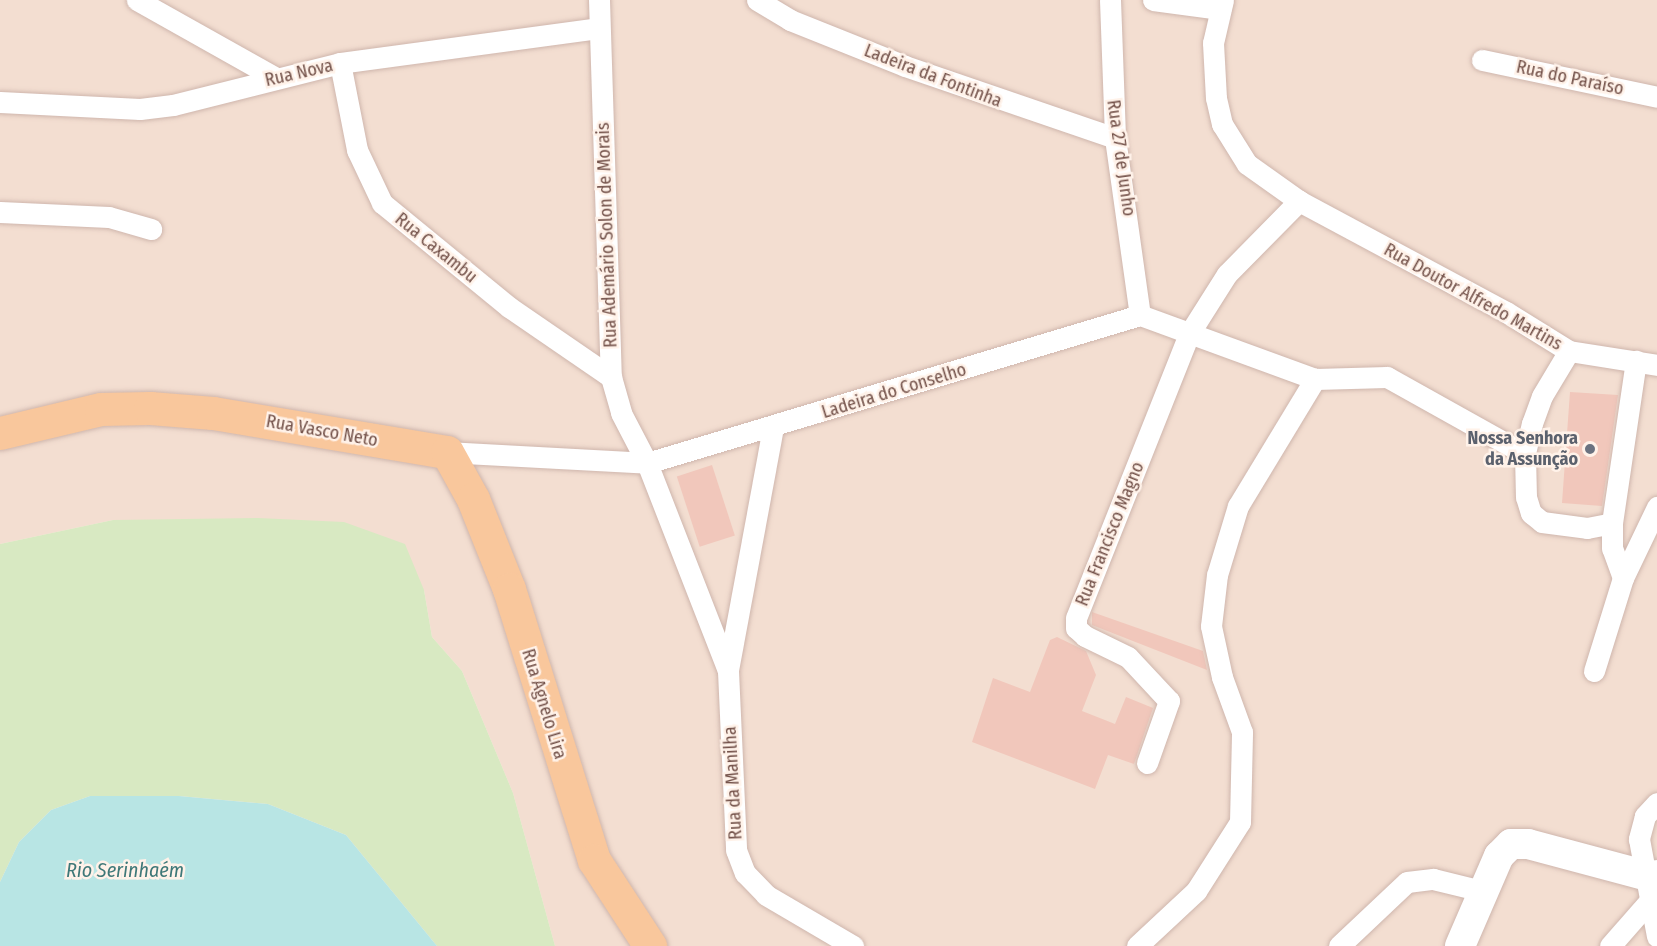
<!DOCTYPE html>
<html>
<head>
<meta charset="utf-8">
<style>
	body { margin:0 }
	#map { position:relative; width:1657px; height:946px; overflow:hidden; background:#fceee3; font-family:"Fira Sans Condensed",sans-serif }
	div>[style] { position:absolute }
	.residential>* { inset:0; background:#f3ded1 }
	.green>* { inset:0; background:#d8e9c2 }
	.water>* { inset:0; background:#b8e5e4 }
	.building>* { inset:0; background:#f1c7bb; transform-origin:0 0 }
	.roads { filter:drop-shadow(0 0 2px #cfb6ad) drop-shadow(0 0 2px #cfb6ad) }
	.street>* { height:21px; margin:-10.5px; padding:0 10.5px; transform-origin:10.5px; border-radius:10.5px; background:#fff }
	.secondary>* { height:30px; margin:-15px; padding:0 15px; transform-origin:15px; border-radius:15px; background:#fff }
	.primary>* { height:33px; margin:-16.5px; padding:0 16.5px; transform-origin:16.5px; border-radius:16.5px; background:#f9c79c }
	.dots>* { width:16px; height:16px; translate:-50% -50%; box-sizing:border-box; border:3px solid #fff2e9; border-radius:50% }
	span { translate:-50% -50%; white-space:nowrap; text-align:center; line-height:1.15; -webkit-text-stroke:5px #fff2e9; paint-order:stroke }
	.street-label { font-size:18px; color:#735149 }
	.worship-label { font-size:18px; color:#5b616d; font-weight:700 }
	.right { translate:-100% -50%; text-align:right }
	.water-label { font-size:20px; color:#3e7878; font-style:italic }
</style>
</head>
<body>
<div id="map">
	<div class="residential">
		<div style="clip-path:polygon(0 0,1657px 0,1657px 946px,555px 946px,513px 793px,462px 671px,432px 637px,424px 590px,113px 520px,0 544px)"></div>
	</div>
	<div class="green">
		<div style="clip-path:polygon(258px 518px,344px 522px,405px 544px,424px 590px,432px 637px,462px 671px,513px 793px,555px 946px,437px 946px,346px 835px,268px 804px,179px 796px,90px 796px,51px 810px,19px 842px,0 882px,0 544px,113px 520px)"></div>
	</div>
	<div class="water">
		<div style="clip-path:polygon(90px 796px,179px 796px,268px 804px,346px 835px,437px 946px,0 946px,0 882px,19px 842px,51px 810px)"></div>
	</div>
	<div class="building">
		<div style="clip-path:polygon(1570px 392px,1618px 395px,1602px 506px,1562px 503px)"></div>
		<div style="left:712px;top:465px;width:74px;height:37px;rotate:72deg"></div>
		<div style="clip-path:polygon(1092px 612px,1203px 651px,1207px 670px,1092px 625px)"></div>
		<div style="clip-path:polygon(1057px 637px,1086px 651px,1096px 675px,1082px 711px,1115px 724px,1126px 697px,1153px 708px,1134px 764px,1108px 755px,1095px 789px,972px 742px,993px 678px,1030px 692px,1050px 640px)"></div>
	</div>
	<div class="roads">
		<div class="street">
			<div style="left:137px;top:0;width:157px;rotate:29.3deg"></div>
			<div style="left:599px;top:0;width:377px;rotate:88.2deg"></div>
			<div style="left:611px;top:377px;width:37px;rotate:74deg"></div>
			<div style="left:621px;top:413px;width:56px;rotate:62.5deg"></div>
			<div style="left:647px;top:463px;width:223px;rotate:68.7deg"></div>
			<div style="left:728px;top:671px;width:179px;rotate:87.4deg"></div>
			<div style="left:736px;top:850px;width:25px;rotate:69deg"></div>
			<div style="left:745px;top:873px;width:30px;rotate:46deg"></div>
			<div style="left:766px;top:895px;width:101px;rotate:30.4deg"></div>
			<div style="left:757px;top:0;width:39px;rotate:31deg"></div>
			<div style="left:790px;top:20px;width:124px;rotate:21.8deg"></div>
			<div style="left:905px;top:66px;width:222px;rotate:18.9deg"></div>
			<div style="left:1110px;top:0;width:138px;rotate:87.9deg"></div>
			<div style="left:1115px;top:138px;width:179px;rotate:82deg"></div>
			<div style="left:1153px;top:0;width:68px;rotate:7.7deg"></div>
			<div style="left:1223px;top:0;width:44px;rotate:103.1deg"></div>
			<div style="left:1213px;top:43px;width:55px;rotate:86.9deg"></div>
			<div style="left:1216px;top:98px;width:27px;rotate:77deg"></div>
			<div style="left:1222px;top:124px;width:47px;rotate:58deg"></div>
			<div style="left:1247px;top:164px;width:64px;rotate:35.4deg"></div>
			<div style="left:1299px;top:201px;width:235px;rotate:28.2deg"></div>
			<div style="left:1506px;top:312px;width:74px;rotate:31.8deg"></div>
			<div style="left:1569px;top:351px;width:89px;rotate:9deg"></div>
			<div style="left:1482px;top:60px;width:179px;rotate:11.9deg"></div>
			<div style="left:340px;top:63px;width:89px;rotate:78.9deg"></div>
			<div style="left:357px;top:150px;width:59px;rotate:64.7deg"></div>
			<div style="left:382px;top:203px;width:164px;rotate:39.3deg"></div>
			<div style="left:509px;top:307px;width:124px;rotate:34.5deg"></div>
			<div style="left:0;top:102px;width:140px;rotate:2.9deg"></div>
			<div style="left:140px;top:109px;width:33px;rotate:-7deg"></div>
			<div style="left:173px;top:105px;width:172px;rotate:-14.1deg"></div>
			<div style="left:340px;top:63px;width:261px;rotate:-7.7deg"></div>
			<div style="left:0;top:212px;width:109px;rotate:2.6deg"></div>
			<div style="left:109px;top:217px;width:44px;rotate:15.9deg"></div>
			<div style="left:1569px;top:351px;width:52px;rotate:121deg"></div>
			<div style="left:1542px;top:396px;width:29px;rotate:110deg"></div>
			<div style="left:1532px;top:423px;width:32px;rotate:103deg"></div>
			<div style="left:1525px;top:454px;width:43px;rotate:88.7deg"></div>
			<div style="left:1526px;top:497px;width:17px;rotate:73deg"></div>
			<div style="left:1531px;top:513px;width:14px;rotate:39deg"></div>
			<div style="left:1542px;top:522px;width:45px;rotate:7.6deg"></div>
			<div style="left:1587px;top:528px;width:25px;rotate:-11deg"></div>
			<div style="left:447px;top:452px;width:200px;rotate:3.1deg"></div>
			<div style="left:647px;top:463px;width:515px;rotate:-16.71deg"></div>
			<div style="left:1140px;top:315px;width:186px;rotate:20.1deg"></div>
			<div style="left:1315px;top:379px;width:72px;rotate:-1.6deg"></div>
			<div style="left:1387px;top:377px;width:158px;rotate:29.2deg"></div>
			<div style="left:1623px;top:578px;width:32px;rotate:-110deg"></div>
			<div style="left:1612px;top:548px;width:25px;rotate:-90deg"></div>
			<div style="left:1612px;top:523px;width:164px;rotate:-81.6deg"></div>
			<div style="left:728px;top:670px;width:246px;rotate:-79.5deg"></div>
			<div style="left:1594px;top:671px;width:97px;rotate:-72.7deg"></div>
			<div style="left:1623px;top:578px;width:79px;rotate:-64.4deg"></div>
			<div style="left:1147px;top:763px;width:66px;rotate:-70.5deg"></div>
			<div style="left:1169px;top:701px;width:60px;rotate:-133deg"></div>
			<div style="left:1128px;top:657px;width:48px;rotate:-154deg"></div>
			<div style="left:1085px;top:636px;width:12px;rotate:-138deg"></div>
			<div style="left:1076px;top:628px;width:10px;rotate:-90deg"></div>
			<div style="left:1076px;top:618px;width:306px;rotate:-68.3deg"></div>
			<div style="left:1189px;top:334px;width:71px;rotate:-57.7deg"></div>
			<div style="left:1227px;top:274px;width:103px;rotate:-45.4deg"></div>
			<div style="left:1657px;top:803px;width:18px;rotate:133deg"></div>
			<div style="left:1645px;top:816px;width:24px;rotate:105deg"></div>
			<div style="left:1639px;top:839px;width:99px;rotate:79.5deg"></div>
			<div style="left:1137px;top:946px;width:81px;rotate:-43deg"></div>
			<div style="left:1196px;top:891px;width:82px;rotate:-57.5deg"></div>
			<div style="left:1240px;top:822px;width:90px;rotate:-88.7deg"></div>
			<div style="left:1242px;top:732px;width:59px;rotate:-110deg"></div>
			<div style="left:1222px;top:677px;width:52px;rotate:-102.2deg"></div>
			<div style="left:1211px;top:626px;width:51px;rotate:-83.3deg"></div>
			<div style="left:1217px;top:575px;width:72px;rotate:-73.1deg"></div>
			<div style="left:1238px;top:506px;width:149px;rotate:-58.8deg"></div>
			<div style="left:1339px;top:946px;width:93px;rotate:-43.3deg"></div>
			<div style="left:1407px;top:882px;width:26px;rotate:-7deg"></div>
			<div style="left:1433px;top:879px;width:50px;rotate:13.8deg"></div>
			<div style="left:1610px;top:946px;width:64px;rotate:-48.8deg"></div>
		</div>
		<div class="secondary">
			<div style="left:1460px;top:946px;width:98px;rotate:-66.6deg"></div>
			<div style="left:1499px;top:856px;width:17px;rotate:-45deg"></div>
			<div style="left:1511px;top:844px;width:17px"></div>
			<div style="left:1528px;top:844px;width:124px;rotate:14.9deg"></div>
			<div style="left:1648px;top:876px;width:9px;rotate:-6deg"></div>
		</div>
		<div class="primary">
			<div style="left:0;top:433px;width:104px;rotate:-13.4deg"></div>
			<div style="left:101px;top:409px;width:49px;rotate:-1.2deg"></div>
			<div style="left:150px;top:408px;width:63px;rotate:4.5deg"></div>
			<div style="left:213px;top:413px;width:237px;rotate:9.5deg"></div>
			<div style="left:447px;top:452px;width:54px;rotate:61deg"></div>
			<div style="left:473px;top:499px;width:97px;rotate:68.2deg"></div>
			<div style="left:509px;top:589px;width:284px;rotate:72.6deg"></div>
			<div style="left:594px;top:860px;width:103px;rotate:56.9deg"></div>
		</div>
	</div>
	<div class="dots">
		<div style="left:1590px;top:449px;background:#6b7280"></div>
	</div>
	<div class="street-label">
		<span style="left:299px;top:73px;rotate:-13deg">Rua Nova</span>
		<span style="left:933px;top:76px;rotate:21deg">Ladeira da Fontinha</span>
		<span style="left:1570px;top:78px;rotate:12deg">Rua do Paraíso</span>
		<span style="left:1121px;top:158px;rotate:82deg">Rua 27 de Junho</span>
		<span style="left:607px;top:235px;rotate:-92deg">Rua Ademário Solon de Morais</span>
		<span style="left:436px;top:248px;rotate:39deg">Rua Caxambu</span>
		<span style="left:1473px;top:297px;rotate:29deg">Rua Doutor Alfredo Martins</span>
		<span style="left:894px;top:391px;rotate:-17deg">Ladeira do Conselho</span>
		<span style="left:322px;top:431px;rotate:10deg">Rua Vasco Neto</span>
		<span style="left:1110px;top:534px;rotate:-68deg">Rua Francisco Magno</span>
		<span style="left:544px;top:704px;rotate:73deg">Rua Agnelo Lira</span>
		<span style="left:733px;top:783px;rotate:-93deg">Rua da Manilha</span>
	</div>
	<div class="worship-label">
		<span class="right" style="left:1578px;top:449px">Nossa Senhora<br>da Assunção</span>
	</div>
	<div class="water-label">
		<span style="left:125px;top:870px">Rio Serinhaém</span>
	</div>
</div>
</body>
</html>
